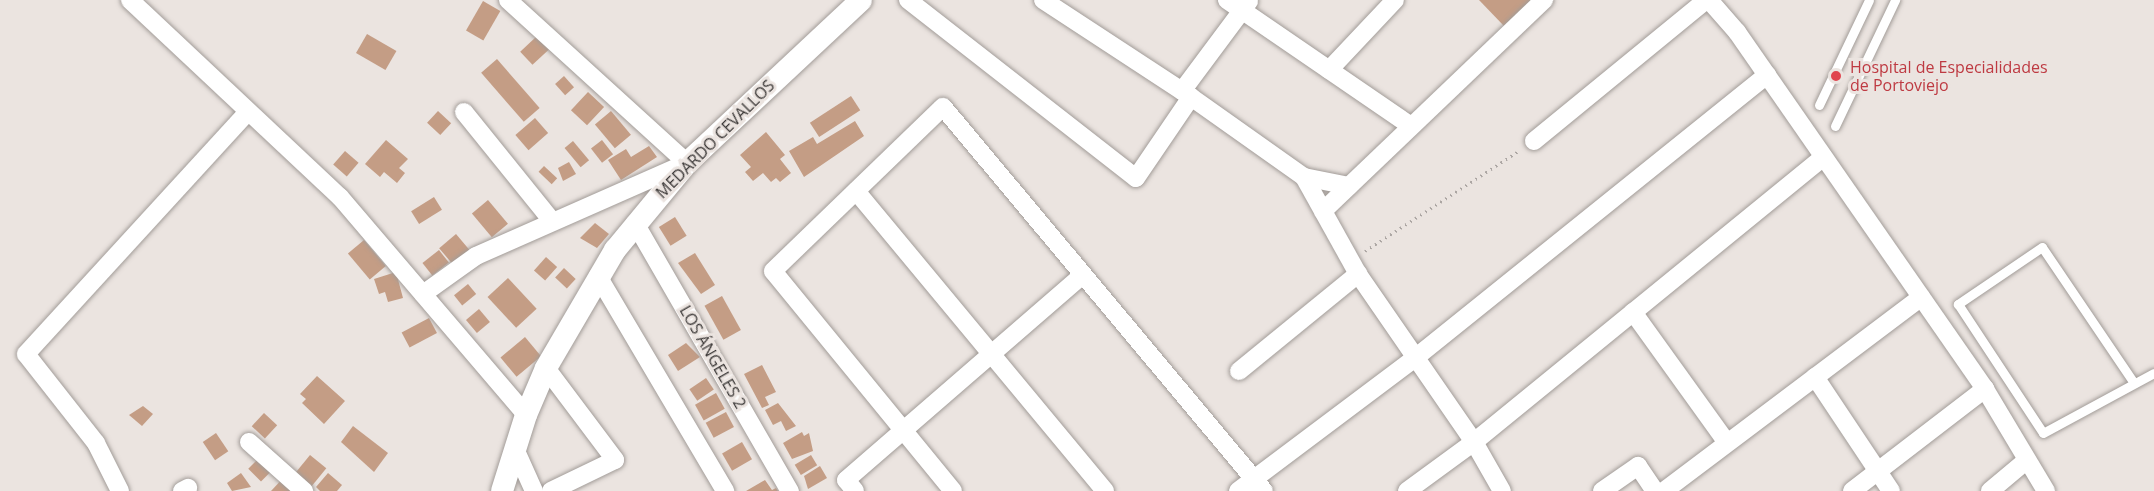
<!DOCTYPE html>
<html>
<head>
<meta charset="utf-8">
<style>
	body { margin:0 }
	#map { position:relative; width:2154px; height:491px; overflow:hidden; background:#ebe4e0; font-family:"Open Sans",sans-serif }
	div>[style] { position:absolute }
	.building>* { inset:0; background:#c49d85; transform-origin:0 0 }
	.path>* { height:3px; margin-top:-1.5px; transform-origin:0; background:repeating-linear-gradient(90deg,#aca6a3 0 1.5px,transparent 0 6px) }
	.roads { filter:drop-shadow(0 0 2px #a29c98) drop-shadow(0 0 2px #a29c98) }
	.service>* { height:9px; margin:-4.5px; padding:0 4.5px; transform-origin:4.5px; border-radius:4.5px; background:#fff }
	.minor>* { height:18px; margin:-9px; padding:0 9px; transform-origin:9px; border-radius:9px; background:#fff }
	.tertiary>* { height:22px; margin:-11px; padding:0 11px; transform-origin:11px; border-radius:11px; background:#fff }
	.dots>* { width:16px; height:16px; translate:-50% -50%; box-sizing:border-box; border:3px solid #ebe4e0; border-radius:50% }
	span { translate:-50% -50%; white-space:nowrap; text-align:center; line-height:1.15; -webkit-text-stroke:6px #ebe4e0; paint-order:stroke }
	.health-label { font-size:16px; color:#be3a42 }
	.left { translate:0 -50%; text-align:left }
	.street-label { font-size:16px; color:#393635 }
</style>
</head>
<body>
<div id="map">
	<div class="building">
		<div style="clip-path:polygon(1479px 0,1531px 0,1504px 26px)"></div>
		<div style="left:483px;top:1px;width:20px;height:34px;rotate:30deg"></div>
		<div style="left:367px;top:34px;width:34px;height:22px;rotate:30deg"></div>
		<div style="left:537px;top:36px;width:18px;height:23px;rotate:47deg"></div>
		<div style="left:497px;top:59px;width:65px;height:21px;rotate:49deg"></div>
		<div style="left:564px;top:76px;width:15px;height:12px;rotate:48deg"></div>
		<div style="left:588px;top:92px;width:22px;height:25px;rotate:43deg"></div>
		<div style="left:851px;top:96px;width:17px;height:49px;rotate:57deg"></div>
		<div style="left:438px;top:111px;width:18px;height:16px;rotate:43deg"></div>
		<div style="left:611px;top:111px;width:31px;height:21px;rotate:50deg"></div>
		<div style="left:535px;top:118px;width:20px;height:26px;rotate:49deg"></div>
		<div style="clip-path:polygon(855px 121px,864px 136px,804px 177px,789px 151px,813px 137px,817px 144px)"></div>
		<div style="clip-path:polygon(766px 132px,785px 155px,780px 159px,791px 173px,780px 182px,776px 178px,771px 182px,763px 173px,753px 181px,745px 172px,751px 167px,740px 155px)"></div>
		<div style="clip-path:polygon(386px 140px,408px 159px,399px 168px,405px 173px,397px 183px,384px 172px,380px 177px,365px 164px)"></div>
		<div style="left:602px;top:140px;width:18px;height:14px;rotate:52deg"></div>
		<div style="left:573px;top:141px;width:25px;height:11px;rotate:50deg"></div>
		<div style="clip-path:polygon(649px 146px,657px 157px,621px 180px,608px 160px,626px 149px,631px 157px)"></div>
		<div style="left:345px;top:151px;width:18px;height:18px;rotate:41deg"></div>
		<div style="clip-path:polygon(569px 162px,576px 174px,563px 181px,558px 168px)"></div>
		<div style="left:544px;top:166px;width:18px;height:8px;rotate:43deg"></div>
		<div style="left:434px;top:197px;width:15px;height:27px;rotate:58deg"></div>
		<div style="left:488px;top:200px;width:31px;height:21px;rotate:50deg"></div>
		<div style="left:675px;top:217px;width:22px;height:19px;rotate:58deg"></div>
		<div style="clip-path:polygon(595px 223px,609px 234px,597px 248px,580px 238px)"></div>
		<div style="left:456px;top:234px;width:23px;height:22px;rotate:50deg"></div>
		<div style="left:364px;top:240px;width:34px;height:21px;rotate:50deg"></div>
		<div style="left:439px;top:250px;width:16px;height:21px;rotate:52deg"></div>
		<div style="clip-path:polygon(695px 253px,715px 285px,701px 294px,678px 263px)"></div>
		<div style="left:546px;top:257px;width:15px;height:18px;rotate:42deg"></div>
		<div style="left:564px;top:268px;width:16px;height:13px;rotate:43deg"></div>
		<div style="clip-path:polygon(396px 272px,403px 298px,388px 302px,385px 292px,379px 294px,374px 279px)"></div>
		<div style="left:508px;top:278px;width:42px;height:28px;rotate:47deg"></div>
		<div style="left:468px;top:284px;width:13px;height:18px;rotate:51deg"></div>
		<div style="left:722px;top:296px;width:39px;height:20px;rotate:61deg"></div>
		<div style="left:479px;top:309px;width:17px;height:17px;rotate:50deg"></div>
		<div style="left:429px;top:318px;width:17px;height:31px;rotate:62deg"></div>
		<div style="left:525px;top:337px;width:25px;height:32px;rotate:50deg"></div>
		<div style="clip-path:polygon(686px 343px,700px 357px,678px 371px,668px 355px)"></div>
		<div style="clip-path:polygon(762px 365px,776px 392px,765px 397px,769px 405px,762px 408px,744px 374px)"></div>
		<div style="clip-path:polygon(317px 376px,345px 401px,324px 424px,302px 403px,306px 399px,300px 394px)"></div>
		<div style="left:706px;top:378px;width:14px;height:20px;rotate:56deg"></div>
		<div style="left:716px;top:393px;width:18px;height:24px;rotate:61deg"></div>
		<div style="clip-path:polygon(778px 403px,796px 426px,786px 431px,781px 421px,773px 425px,765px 410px)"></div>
		<div style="clip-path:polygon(143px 406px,153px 414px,142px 426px,129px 415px)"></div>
		<div style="left:726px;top:412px;width:17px;height:23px;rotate:62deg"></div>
		<div style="left:264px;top:413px;width:18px;height:18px;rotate:43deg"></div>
		<div style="clip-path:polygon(353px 426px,388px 453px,374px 472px,341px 442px)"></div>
		<div style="clip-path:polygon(802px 432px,804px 436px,809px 433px,813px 451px,792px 459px,783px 443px)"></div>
		<div style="left:216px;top:433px;width:22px;height:16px;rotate:56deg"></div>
		<div style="left:742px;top:442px;width:20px;height:23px;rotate:60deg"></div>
		<div style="left:310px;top:455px;width:21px;height:23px;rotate:39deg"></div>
		<div style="left:811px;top:455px;width:12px;height:19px;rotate:59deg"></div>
		<div style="left:261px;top:456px;width:18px;height:18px;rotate:45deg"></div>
		<div style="clip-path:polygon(820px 466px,827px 478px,808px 489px,804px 476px)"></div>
		<div style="clip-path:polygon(241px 473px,251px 487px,232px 491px,227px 483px)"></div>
		<div style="clip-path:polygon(328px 473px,342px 485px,337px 491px,320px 491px,316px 487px)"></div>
		<div style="clip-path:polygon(285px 476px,302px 491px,271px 491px)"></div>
		<div style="clip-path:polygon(765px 480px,772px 490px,776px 488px,778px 491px,746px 491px)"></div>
	</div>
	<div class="path">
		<div style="left:1365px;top:251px;width:185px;rotate:-33.1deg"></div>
	</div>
	<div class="roads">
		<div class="service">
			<div style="left:1819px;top:105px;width:116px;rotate:-64.5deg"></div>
			<div style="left:1835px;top:126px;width:140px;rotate:-64.5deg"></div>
			<div style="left:2134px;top:383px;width:164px;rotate:-124.1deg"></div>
			<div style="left:2042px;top:247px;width:102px;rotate:145.8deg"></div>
			<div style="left:1958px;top:304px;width:154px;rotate:56.6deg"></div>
			<div style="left:2043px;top:433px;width:126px;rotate:-28.4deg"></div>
		</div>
		<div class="minor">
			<div style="left:130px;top:0;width:288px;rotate:43.2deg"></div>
			<div style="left:340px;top:197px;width:287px;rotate:49.5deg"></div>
			<div style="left:908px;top:0;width:289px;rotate:38deg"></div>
			<div style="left:1136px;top:178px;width:98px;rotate:-55.8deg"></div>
			<div style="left:1043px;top:0;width:177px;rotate:33.2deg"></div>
			<div style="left:1191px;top:97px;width:138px;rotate:35.3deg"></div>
			<div style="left:1304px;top:177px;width:46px;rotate:11.3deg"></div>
			<div style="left:1227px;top:0;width:223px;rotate:34.4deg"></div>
			<div style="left:1709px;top:0;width:43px;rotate:48.8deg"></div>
			<div style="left:1737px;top:32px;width:435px;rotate:55.2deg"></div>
			<div style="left:1985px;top:389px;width:119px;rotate:59.1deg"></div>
			<div style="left:1329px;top:70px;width:96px;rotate:-46.7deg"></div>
			<div style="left:1182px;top:91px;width:112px;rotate:-53.3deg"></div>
			<div style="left:464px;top:112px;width:140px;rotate:51.1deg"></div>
			<div style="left:1534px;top:141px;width:222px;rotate:-39.3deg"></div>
			<div style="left:1304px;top:177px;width:111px;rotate:60.9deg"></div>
			<div style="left:1358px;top:274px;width:204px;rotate:55.4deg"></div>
			<div style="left:1474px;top:442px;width:56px;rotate:60.3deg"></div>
			<div style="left:856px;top:191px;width:390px;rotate:50.3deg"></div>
			<div style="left:1323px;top:211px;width:306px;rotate:-43.7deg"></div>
			<div style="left:635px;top:223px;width:310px;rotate:60deg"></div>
			<div style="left:598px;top:276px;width:250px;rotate:59.4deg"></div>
			<div style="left:423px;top:294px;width:65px;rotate:-35.6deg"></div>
			<div style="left:476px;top:256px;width:231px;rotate:-23.8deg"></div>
			<div style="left:687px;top:163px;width:242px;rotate:-137.7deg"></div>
			<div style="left:1633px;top:312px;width:161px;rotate:54.3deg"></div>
			<div style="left:546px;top:368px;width:115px;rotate:53.1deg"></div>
			<div style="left:615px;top:460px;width:71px;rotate:154.2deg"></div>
			<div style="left:1239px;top:371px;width:154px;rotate:-39.2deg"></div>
			<div style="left:1815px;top:377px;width:137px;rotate:56.3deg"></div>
			<div style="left:249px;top:442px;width:74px;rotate:41.7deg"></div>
			<div style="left:516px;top:451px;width:44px;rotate:65.8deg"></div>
			<div style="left:120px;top:491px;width:54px;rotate:-116.6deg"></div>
			<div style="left:96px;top:443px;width:113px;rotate:-128.2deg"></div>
			<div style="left:26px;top:354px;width:328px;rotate:-47.5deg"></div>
			<div style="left:182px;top:491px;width:7px;rotate:-27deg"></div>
			<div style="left:855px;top:491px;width:14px;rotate:-129deg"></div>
			<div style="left:846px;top:480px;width:313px;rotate:-40.9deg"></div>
			<div style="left:953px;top:491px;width:284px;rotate:-129.3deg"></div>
			<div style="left:773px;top:271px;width:236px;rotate:-44deg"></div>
			<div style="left:943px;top:107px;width:500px;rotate:50.11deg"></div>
			<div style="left:1238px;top:491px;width:221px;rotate:-36.9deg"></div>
			<div style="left:1415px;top:358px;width:452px;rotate:-38.8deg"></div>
			<div style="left:1407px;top:491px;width:83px;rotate:-36.2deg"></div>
			<div style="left:1474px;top:442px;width:451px;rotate:-39.2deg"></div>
			<div style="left:1602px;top:491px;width:44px;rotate:-34.8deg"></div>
			<div style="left:1638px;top:466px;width:30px;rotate:56deg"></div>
			<div style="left:1664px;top:491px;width:322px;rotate:-37deg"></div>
			<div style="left:1852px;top:491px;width:168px;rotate:-37.5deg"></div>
			<div style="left:1990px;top:491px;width:48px;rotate:-40deg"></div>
		</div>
		<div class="tertiary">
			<div style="left:502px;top:491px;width:80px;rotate:-72.5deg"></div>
			<div style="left:526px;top:415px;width:51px;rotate:-66.9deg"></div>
			<div style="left:546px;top:368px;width:137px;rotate:-59.7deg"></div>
			<div style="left:615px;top:250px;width:113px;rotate:-50.4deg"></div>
			<div style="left:687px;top:163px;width:238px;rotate:-43.1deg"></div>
		</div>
	</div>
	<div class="dots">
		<div style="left:1836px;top:76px;background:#e0444e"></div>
	</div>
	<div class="health-label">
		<span class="left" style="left:1850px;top:76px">Hospital de Especialidades<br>de Portoviejo</span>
	</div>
	<div class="street-label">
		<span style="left:715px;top:139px;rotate:-45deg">MEDARDO CEVALLOS</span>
		<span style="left:713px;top:357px;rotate:60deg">LOS ÁNGELES 2</span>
	</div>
</div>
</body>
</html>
